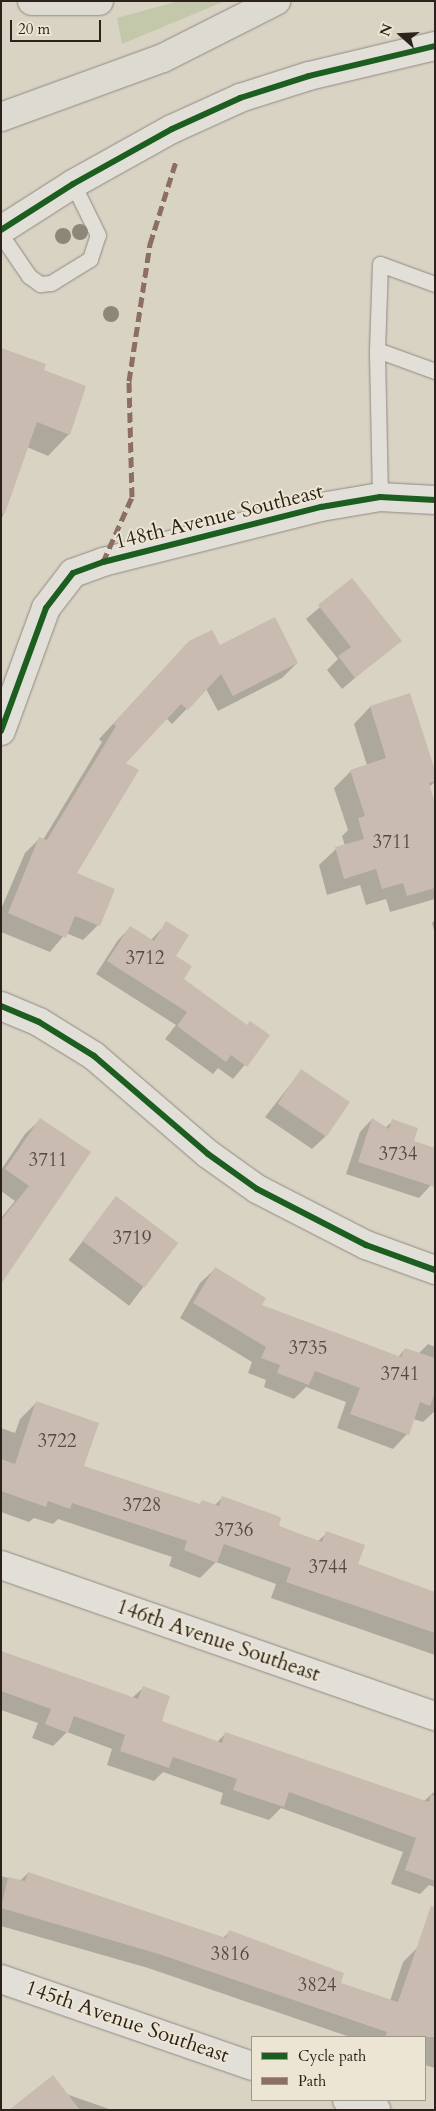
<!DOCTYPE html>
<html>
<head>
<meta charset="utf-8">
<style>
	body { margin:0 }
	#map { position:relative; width:436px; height:2111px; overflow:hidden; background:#d9d3c4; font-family:Cardo,serif }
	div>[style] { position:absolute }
	.green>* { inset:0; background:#c2c8a9 }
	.shadow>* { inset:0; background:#0003; transform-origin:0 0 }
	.building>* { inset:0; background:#c9bbaf; transform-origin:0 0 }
	.roads { filter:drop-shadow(0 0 1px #8f8a81) drop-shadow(0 0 1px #8f8a81) }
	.lane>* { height:15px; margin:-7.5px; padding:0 7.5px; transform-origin:7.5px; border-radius:7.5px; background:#e2dfd8 }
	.street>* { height:28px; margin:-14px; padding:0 14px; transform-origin:14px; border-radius:14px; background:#e2dfd8 }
	.secondary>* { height:28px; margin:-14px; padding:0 14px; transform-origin:14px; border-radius:14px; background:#e2dfd8 }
	.highway>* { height:28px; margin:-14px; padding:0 14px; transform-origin:14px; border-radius:14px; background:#dddad2 }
	.quiet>* { height:5px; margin-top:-2.5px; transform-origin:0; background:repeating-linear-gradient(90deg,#8d6e63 0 10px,transparent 0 15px) }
	.cycleway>* { height:6px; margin:-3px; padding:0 3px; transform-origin:3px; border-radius:3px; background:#1b5e20 }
	.trees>* { width:16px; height:16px; margin:-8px; border-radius:50%; background:#8c8778 }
	span { translate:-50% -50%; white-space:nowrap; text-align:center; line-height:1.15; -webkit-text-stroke:4px #ece5d3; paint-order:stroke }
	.number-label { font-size:19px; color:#544941 }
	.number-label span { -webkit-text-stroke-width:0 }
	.street-label { font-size:21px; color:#2c221b }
	.frame { position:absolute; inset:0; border:2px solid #2c221b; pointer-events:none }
	.legend { position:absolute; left:251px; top:2036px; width:175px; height:65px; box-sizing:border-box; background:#ece5d3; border:1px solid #9f9789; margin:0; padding:6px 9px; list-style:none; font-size:15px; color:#2c221b }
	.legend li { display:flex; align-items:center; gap:10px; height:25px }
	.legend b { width:25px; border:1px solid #9f9789 }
	.north { position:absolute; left:376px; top:10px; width:50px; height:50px; -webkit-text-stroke:4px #ece5d3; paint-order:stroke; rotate:289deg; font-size:14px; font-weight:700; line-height:20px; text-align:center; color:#2c221b }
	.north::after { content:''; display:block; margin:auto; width:18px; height:22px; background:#2c221b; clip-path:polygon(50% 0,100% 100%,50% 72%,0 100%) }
	.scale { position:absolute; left:10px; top:20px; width:91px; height:22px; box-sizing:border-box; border:2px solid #2c221b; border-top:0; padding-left:6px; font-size:15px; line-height:18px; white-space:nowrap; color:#2c221b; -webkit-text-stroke:4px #ece5d3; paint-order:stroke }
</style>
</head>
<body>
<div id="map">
	<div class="green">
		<div style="clip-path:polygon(179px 1px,225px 1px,122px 44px,117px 18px)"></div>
	</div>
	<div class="shadow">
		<div style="clip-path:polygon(1px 349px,43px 371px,69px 434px,48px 456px,27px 447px,1px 521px)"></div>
		<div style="clip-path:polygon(352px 580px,400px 640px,342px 689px,327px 670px,338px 659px,306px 619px)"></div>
		<div style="clip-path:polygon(220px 647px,297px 663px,282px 678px,218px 711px,206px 689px,172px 724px,166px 718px,124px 763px,75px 873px,98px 925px,83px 940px,66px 933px,50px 952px,1px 932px,1px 909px,25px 853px,40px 838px,43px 840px,102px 742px,99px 739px,174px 658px)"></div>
		<div style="clip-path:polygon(409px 695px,435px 775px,435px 782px,429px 787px,435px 808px,435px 899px,390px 912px,386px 899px,366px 905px,360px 885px,327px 895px,319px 865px,336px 849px,345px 846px,342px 836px,348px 830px,334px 788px,351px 771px,367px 765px,354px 724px,370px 707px)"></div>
		<div style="clip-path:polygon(435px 920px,435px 934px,432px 923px)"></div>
		<div style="clip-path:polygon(167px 923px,182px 979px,247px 1026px,269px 1036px,233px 1079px,218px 1068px,213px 1074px,165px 1039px,176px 1025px,96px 974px,118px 940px,131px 927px,151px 940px)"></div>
		<div style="clip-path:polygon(301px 1071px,325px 1137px,312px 1149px,265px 1117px)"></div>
		<div style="clip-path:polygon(372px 1119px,385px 1128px,393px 1121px,413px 1142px,431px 1185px,419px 1198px,346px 1174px,360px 1132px)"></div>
		<div style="clip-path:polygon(40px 1120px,89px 1153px,1px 1282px,1px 1218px,15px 1201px,1px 1191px,1px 1170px,25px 1134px)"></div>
		<div style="left:116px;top:1197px;width:76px;height:79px;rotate:37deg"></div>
		<div style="clip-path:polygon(215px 1269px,261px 1306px,398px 1357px,405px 1349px,418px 1354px,428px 1344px,435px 1347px,435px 1411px,423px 1422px,413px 1419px,407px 1434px,393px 1449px,337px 1428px,346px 1402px,306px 1387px,294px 1399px,264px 1387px,266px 1380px,248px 1373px,252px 1362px,180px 1318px,200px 1283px)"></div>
		<div style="clip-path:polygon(36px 1403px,83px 1467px,199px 1505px,202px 1502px,214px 1506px,222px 1498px,277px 1527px,318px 1541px,327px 1533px,356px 1565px,435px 1594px,435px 1655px,271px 1598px,276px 1584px,216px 1562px,200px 1578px,169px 1566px,172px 1557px,58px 1519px,53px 1524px,34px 1518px,29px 1522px,1px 1512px,1px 1428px,15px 1433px,20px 1419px)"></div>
		<div style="clip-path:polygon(1px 1653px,132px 1698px,143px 1688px,160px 1722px,216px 1743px,226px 1733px,423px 1802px,435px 1791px,435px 1887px,429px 1885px,420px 1894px,391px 1884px,403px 1852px,281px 1808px,269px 1820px,220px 1804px,223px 1793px,163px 1772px,154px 1781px,107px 1765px,112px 1749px,67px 1732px,53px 1746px,32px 1738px,38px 1723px,1px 1710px)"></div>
		<div style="clip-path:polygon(28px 1873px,223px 1938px,229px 1932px,339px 1984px,390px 2001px,403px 1962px,417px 1948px,435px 1954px,435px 2068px,425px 2065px,425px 2037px,350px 2037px,148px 1968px,1px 1926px,1px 1876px,20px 1881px)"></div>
		<div style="clip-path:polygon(66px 2094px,112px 2110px,11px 2110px)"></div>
	</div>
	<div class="building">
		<div style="clip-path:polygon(1px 348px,46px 364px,44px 370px,86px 386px,70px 435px,37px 422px,5px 513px,1px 513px)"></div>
		<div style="clip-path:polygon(352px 578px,402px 641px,355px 678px,338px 656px,351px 647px,318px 605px)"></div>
		<div style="clip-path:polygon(275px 617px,298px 663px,233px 696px,221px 674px,188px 710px,181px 704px,126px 763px,139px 770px,77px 873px,115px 889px,100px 926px,75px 916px,66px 938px,8px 913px,39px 837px,47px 840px,116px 726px,113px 724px,189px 641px,212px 630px,220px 645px)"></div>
		<div style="clip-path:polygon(410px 693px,435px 770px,435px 781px,429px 783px,435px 803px,435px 888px,407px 896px,403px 883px,382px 889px,376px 869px,344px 879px,335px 847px,364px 839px,358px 818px,365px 816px,350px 770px,386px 758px,370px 706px)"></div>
		<div style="clip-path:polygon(166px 921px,189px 935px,176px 956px,192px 966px,184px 979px,247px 1025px,250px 1021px,270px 1035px,247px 1067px,231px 1055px,226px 1062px,177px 1026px,187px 1012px,107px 961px,130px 926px,154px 941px)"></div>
		<div style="left:301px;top:1069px;width:59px;height:42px;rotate:34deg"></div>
		<div style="clip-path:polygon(40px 1118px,91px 1152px,1px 1284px,1px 1220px,29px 1186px,5px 1169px)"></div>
		<div style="clip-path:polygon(372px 1118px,389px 1129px,392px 1119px,418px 1128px,414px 1141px,435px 1148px,435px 1187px,358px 1162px)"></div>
		<div style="left:116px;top:1196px;width:78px;height:56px;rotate:37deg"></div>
		<div style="clip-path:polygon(215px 1267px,266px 1298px,262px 1305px,401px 1357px,405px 1348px,435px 1358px,435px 1392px,430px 1406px,420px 1402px,409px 1435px,350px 1414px,360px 1388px,315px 1371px,309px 1385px,277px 1373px,280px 1365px,261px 1358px,266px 1347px,193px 1303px)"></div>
		<div style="clip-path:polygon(36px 1401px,99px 1423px,84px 1466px,200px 1504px,202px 1500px,219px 1506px,222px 1496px,278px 1516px,281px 1518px,279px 1526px,322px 1542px,326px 1531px,365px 1545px,358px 1564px,435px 1592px,435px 1633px,286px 1582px,291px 1568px,224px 1544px,217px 1563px,184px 1550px,187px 1541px,72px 1503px,70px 1509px,48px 1501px,46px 1507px,1px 1491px,1px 1459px,15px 1464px)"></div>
		<div style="clip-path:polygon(1px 1651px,138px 1699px,143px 1686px,170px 1696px,162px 1721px,222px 1743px,225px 1732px,429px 1802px,431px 1795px,435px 1796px,435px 1881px,405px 1870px,416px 1838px,289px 1792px,284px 1807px,233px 1790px,237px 1779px,173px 1757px,169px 1768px,120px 1751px,125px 1735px,74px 1716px,68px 1733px,45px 1724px,51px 1709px,1px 1691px)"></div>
		<div style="clip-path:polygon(28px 1872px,226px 1938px,229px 1930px,344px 1973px,341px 1983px,398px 2002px,431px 1906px,435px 1907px,435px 2037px,385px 2037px,387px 2032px,162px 1955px,1px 1908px,8px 1877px,25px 1881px)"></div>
		<div style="clip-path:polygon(53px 2075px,80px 2110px,9px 2110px)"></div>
	</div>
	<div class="roads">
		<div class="lane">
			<div style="left:1px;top:235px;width:50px;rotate:55.7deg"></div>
			<div style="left:29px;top:276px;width:14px;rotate:36deg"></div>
			<div style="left:40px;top:284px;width:11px;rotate:-5deg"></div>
			<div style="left:51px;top:283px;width:46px;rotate:-31.6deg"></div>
			<div style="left:90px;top:259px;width:25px;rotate:-72deg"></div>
			<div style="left:98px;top:235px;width:57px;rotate:-116.1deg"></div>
			<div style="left:377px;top:350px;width:86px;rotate:-88deg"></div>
			<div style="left:380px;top:264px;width:59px;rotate:20deg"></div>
			<div style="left:380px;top:497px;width:147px;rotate:-91.2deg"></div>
			<div style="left:377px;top:350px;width:62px;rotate:19.9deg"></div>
		</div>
		<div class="street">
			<div style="left:1px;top:731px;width:131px;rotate:-69.9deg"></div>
			<div style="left:46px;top:608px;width:44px;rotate:-52.4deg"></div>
			<div style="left:73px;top:573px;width:32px;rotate:-20deg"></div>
			<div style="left:103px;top:562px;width:225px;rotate:-14.2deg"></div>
			<div style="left:321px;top:507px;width:60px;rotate:-9.6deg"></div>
			<div style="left:380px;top:497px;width:55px;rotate:3.1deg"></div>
			<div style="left:1px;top:1006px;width:41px;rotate:22.8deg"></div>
			<div style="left:39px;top:1022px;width:65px;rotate:31.7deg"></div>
			<div style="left:94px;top:1056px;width:150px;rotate:40.7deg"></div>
			<div style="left:208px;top:1154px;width:60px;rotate:35.5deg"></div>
			<div style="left:257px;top:1189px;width:123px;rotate:27.2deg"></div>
			<div style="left:366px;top:1245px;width:73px;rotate:19.9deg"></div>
			<div style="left:1px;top:1565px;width:460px;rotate:19.2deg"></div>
			<div style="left:1px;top:1979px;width:266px;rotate:19.1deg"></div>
			<div style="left:347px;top:2100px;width:31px;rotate:19deg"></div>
		</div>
		<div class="secondary">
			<div style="left:1px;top:230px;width:85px;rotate:-32.6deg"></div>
			<div style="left:73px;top:184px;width:113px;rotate:-29.1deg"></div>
			<div style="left:172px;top:129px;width:75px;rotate:-24.5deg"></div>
			<div style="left:240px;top:98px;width:72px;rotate:-17.7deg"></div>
			<div style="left:309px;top:76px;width:130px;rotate:-13.4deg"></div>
		</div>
		<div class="highway">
			<div style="left:32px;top:1px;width:67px"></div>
			<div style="left:1px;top:117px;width:172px;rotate:-20deg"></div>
			<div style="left:163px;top:58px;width:127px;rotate:-26.8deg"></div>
		</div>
	</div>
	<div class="quiet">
		<div style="left:103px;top:562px;width:71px;rotate:-66deg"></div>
		<div style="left:132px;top:497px;width:116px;rotate:-91.5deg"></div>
		<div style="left:129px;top:381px;width:139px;rotate:-81.3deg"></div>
		<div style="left:150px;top:244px;width:87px;rotate:-72.6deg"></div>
	</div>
	<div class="cycleway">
		<div style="left:1px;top:230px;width:85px;rotate:-32.6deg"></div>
		<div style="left:73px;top:184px;width:113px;rotate:-29.1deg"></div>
		<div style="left:172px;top:129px;width:75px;rotate:-24.5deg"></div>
		<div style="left:240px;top:98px;width:72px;rotate:-17.7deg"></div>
		<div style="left:309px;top:76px;width:130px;rotate:-13.4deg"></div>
		<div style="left:1px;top:731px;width:131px;rotate:-69.9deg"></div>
		<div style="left:46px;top:608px;width:44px;rotate:-52.4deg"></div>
		<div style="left:73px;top:573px;width:32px;rotate:-20deg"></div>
		<div style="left:103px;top:562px;width:225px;rotate:-14.2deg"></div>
		<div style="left:321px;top:507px;width:60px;rotate:-9.6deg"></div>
		<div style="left:380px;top:497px;width:55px;rotate:3.1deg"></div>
		<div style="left:1px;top:1006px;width:41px;rotate:22.8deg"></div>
		<div style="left:39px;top:1022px;width:65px;rotate:31.7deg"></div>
		<div style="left:94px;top:1056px;width:150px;rotate:40.7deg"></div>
		<div style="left:208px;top:1154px;width:60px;rotate:35.5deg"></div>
		<div style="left:257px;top:1189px;width:123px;rotate:27.2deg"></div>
		<div style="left:366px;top:1245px;width:73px;rotate:19.9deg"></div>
	</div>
	<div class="trees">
		<div style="left:80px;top:232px"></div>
		<div style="left:63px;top:236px"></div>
		<div style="left:111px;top:314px"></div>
	</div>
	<div class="number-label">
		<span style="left:392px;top:843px">3711</span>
		<span style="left:145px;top:959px">3712</span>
		<span style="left:398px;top:1155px">3734</span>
		<span style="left:48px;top:1161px">3711</span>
		<span style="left:132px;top:1239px">3719</span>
		<span style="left:308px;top:1349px">3735</span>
		<span style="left:400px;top:1375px">3741</span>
		<span style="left:57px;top:1442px">3722</span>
		<span style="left:142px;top:1506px">3728</span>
		<span style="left:234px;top:1531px">3736</span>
		<span style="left:328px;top:1568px">3744</span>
		<span style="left:230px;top:1955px">3816</span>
		<span style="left:317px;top:1986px">3824</span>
	</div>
	<div class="street-label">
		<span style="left:219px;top:517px;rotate:-14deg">148th Avenue Southeast</span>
		<span style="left:218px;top:1641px;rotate:19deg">146th Avenue Southeast</span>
		<span style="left:127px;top:2022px;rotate:19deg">145th Avenue Southeast</span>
	</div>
	<div class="frame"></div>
	<ul class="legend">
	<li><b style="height:6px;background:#1b5e20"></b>Cycle path</li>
	<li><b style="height:6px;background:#8d6e63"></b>Path</li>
	</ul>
	<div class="north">N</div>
	<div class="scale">20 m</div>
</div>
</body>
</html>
